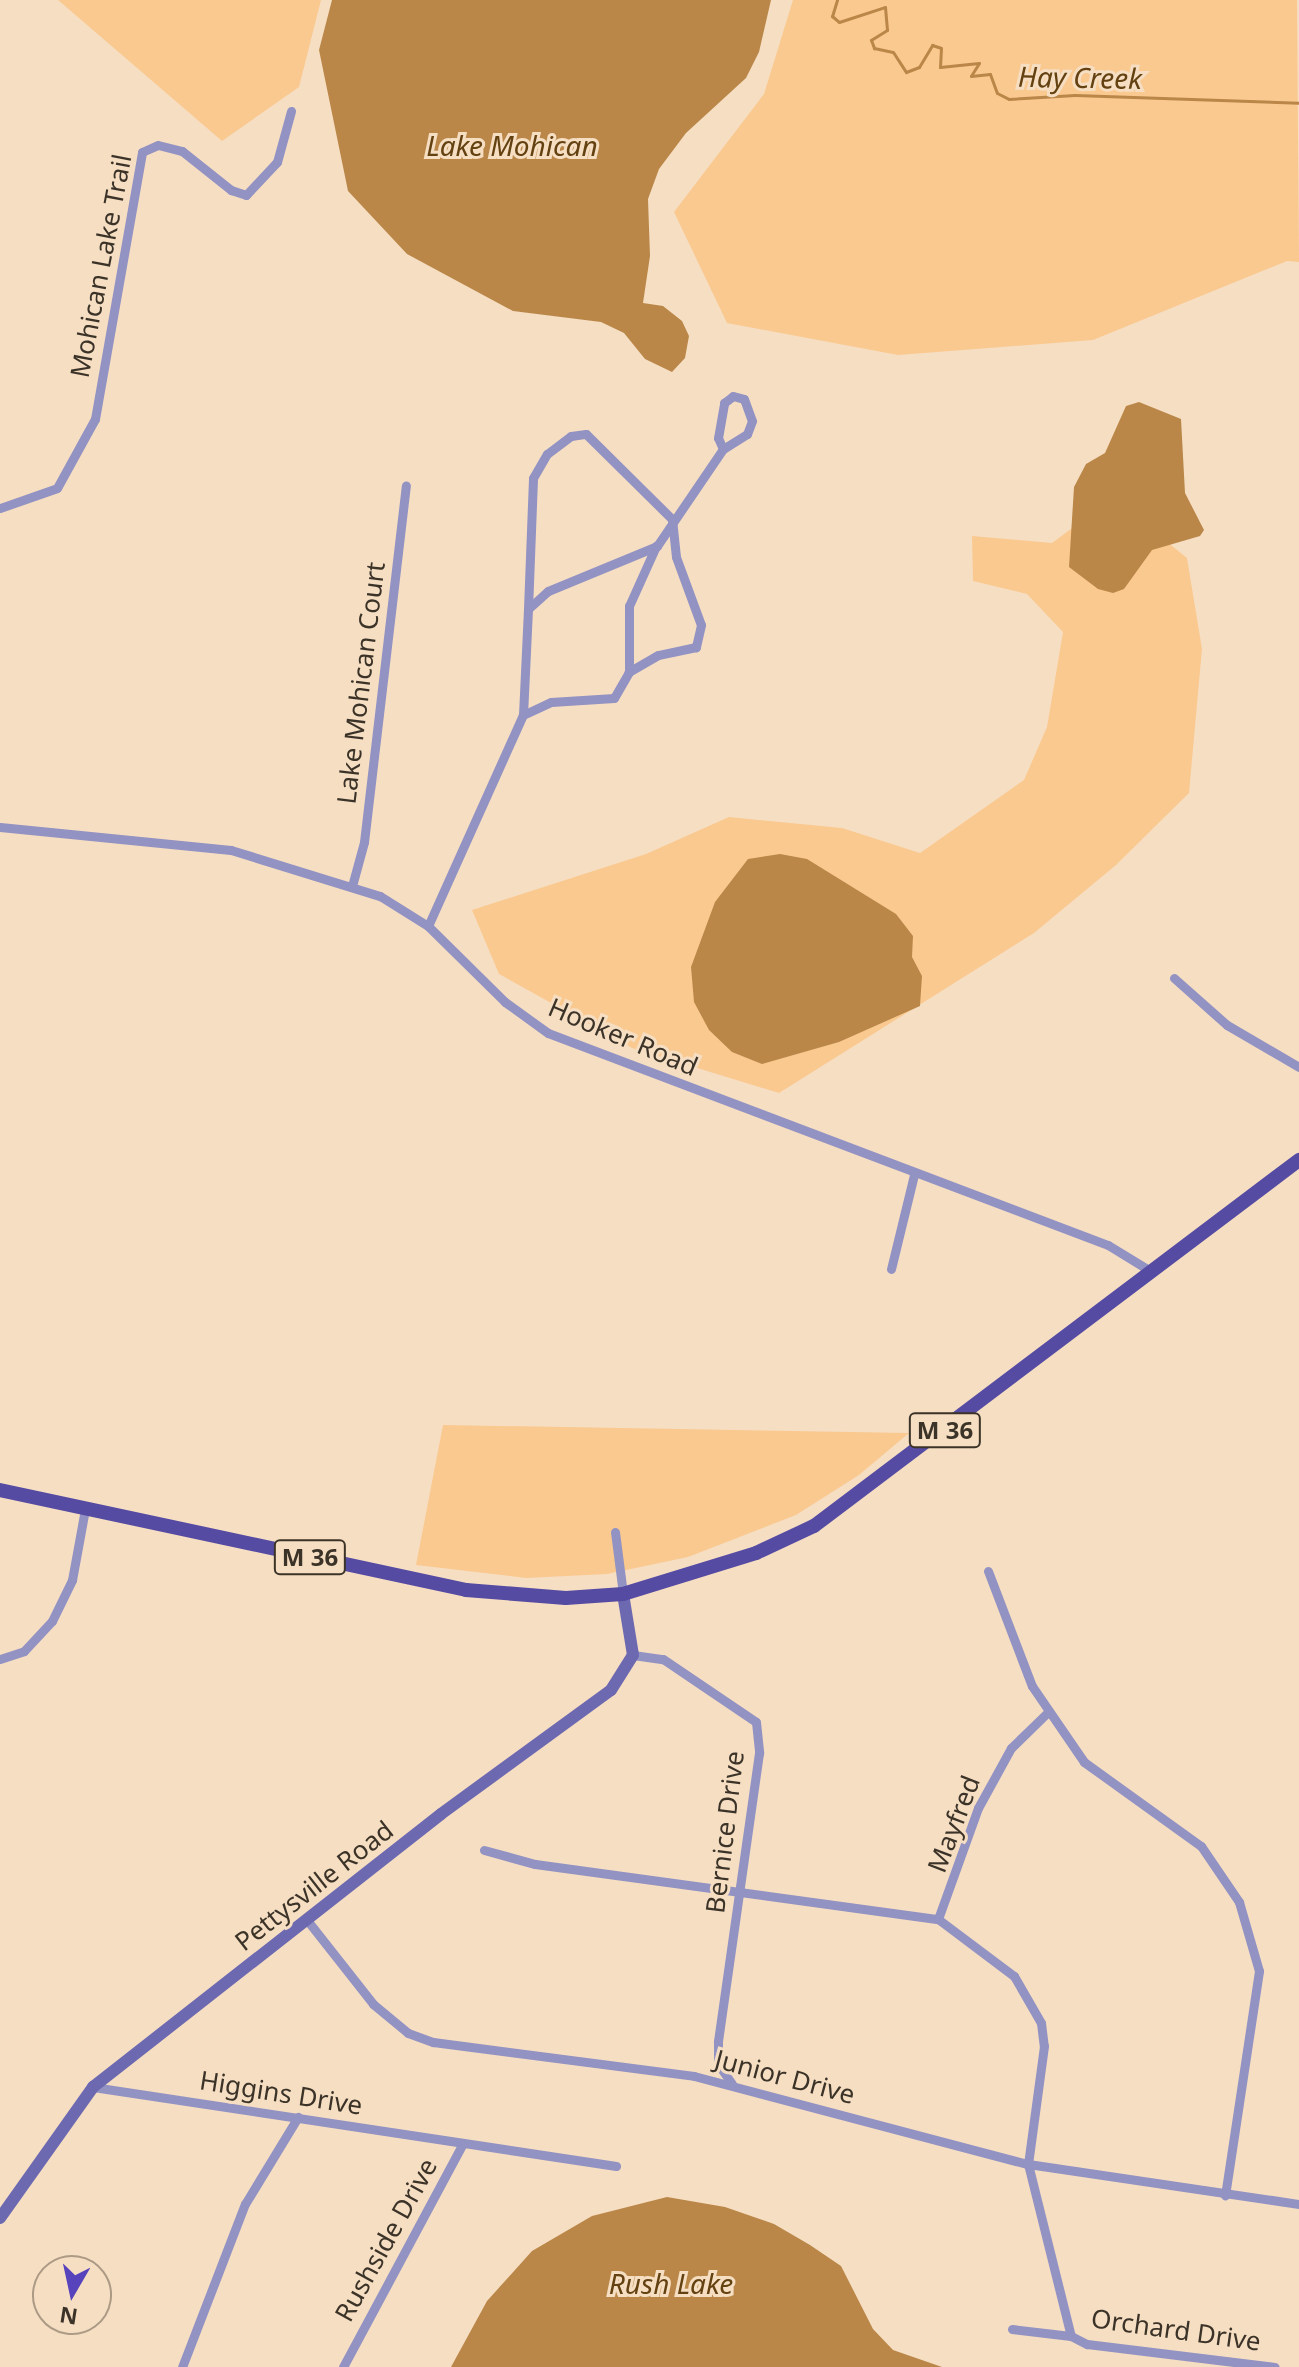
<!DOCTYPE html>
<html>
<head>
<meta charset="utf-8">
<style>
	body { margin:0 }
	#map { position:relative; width:1299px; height:2367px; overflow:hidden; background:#f6dec3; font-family:"Noto Sans",sans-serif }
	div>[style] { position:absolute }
	.green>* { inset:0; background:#fac990 }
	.water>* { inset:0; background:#ba8748 }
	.stream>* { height:3px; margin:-1.5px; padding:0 1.5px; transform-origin:1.5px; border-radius:1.5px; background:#ba8748 }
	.minor>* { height:9px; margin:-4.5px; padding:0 4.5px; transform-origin:4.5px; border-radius:4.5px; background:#9292c3 }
	.secondary>* { height:12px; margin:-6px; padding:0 6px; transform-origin:6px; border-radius:6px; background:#6d69b1 }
	.primary>* { height:14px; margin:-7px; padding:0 7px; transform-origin:7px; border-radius:7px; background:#554ba3 }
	span { translate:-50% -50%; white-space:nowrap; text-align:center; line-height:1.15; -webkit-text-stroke:6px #f6dec3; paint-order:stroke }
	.shield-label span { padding:2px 6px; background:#f6dec3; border:2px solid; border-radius:6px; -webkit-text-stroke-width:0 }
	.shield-label { font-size:24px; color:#3c3328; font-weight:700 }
	.street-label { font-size:26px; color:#3c3328 }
	.water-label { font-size:28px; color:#644110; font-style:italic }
	.north { position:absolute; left:32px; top:2255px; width:80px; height:80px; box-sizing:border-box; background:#f6dec3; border:2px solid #ac9a85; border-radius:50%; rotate:189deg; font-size:22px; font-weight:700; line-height:32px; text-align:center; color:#3c3328 }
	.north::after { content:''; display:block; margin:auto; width:28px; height:36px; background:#5744bc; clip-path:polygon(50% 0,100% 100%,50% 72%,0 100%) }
</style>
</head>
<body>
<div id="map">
	<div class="green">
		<div style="clip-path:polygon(58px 0,321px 0,299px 87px,222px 141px)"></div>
		<div style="clip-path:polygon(793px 0,1297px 0,1299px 262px,1287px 261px,1093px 340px,898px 355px,727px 323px,674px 212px,764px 94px)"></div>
		<div style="clip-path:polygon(1113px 498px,1187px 558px,1202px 649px,1189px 793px,1116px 865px,1034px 933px,779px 1093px,632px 1048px,499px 974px,472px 910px,646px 854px,729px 817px,842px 828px,920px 853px,1024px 780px,1047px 727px,1063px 632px,1027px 594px,973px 581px,972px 536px,1052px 543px)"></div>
		<div style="clip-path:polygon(443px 1425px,909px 1433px,859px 1475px,796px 1515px,688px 1557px,607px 1574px,526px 1578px,416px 1565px)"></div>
	</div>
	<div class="water">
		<div style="clip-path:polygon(332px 0,771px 0,759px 52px,746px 78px,686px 133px,659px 169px,648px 199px,650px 256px,643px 303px,663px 306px,682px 321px,689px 336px,685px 358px,672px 372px,645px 359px,624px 333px,601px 322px,513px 311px,407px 254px,348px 191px,319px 50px)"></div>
		<div style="clip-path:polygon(1139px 402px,1181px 419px,1185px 493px,1204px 530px,1200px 536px,1152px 550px,1124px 589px,1113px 593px,1098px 589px,1069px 567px,1074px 487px,1086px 464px,1105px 453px,1126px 406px)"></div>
		<div style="clip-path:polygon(780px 854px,807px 859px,896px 914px,913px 936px,912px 957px,922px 976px,920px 1006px,839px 1042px,762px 1064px,732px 1052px,709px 1030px,694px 1002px,691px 967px,715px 902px,748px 859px)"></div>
		<div style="clip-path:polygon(667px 2197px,725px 2207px,774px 2224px,810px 2245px,841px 2266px,873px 2329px,893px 2350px,942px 2367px,451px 2367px,487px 2301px,532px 2251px,592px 2216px)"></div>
	</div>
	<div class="stream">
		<div style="left:837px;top:0;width:17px;rotate:107deg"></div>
		<div style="left:832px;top:16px;width:9px;rotate:41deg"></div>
		<div style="left:839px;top:22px;width:48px;rotate:-18.1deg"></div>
		<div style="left:885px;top:7px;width:23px;rotate:85deg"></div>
		<div style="left:887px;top:30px;width:19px;rotate:148deg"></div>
		<div style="left:871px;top:40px;width:9px;rotate:69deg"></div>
		<div style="left:874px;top:48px;width:19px;rotate:12deg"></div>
		<div style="left:893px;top:52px;width:24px;rotate:57deg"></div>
		<div style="left:906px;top:72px;width:14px;rotate:-21deg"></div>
		<div style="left:919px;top:67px;width:26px;rotate:-59deg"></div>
		<div style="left:932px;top:45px;width:9px;rotate:18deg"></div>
		<div style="left:941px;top:48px;width:19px;rotate:93deg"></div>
		<div style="left:940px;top:67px;width:39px;rotate:-6deg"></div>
		<div style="left:979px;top:63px;width:15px;rotate:122deg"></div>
		<div style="left:971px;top:76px;width:19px;rotate:-6deg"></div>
		<div style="left:990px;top:74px;width:20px;rotate:70deg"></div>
		<div style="left:997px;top:93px;width:13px;rotate:27deg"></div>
		<div style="left:1009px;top:99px;width:66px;rotate:-3.5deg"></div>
		<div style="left:1075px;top:95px;width:224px;rotate:2deg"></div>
	</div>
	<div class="minor">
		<div style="left:0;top:508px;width:60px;rotate:-19.3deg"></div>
		<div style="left:57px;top:488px;width:79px;rotate:-61.2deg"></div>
		<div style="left:95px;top:419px;width:271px;rotate:-80deg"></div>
		<div style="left:142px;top:152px;width:17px;rotate:-24deg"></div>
		<div style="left:158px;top:145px;width:25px;rotate:14deg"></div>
		<div style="left:182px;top:151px;width:63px;rotate:38.5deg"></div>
		<div style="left:231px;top:190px;width:16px;rotate:18deg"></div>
		<div style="left:246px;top:195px;width:45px;rotate:-46.8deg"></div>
		<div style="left:277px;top:162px;width:53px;rotate:-74.6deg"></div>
		<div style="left:528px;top:609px;width:131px;rotate:-87.8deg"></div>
		<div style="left:533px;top:478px;width:28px;rotate:-60deg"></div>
		<div style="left:547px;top:454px;width:30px;rotate:-37deg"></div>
		<div style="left:571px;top:436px;width:15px;rotate:-8deg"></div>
		<div style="left:586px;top:434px;width:121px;rotate:44.7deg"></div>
		<div style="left:672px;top:519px;width:38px;rotate:84deg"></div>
		<div style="left:676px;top:557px;width:72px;rotate:69.8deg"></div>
		<div style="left:701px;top:625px;width:23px;rotate:103deg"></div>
		<div style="left:696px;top:647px;width:39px;rotate:168deg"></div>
		<div style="left:658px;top:655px;width:34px;rotate:150deg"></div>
		<div style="left:523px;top:715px;width:31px;rotate:-25deg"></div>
		<div style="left:551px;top:702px;width:63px;rotate:-3.6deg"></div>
		<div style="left:614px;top:698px;width:30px;rotate:-60deg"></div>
		<div style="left:629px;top:672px;width:66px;rotate:-90deg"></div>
		<div style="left:629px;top:606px;width:66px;rotate:-65.8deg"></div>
		<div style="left:0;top:827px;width:232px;rotate:5.7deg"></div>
		<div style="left:231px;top:850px;width:156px;rotate:17.2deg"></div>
		<div style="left:380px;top:896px;width:57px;rotate:32deg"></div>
		<div style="left:428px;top:926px;width:108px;rotate:44.6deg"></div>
		<div style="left:505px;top:1002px;width:53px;rotate:35.8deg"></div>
		<div style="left:548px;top:1033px;width:599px;rotate:20.74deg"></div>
		<div style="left:1108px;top:1245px;width:52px;rotate:31.5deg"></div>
		<div style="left:352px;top:886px;width:46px;rotate:-74.7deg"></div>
		<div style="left:364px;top:842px;width:359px;rotate:-83.3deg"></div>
		<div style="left:428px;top:926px;width:231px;rotate:-65.8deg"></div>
		<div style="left:523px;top:715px;width:106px;rotate:-87.3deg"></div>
		<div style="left:528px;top:609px;width:27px;rotate:-42deg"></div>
		<div style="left:548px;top:591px;width:118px;rotate:-22.4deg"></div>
		<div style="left:657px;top:546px;width:117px;rotate:-55.8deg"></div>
		<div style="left:723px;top:449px;width:12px;rotate:-114deg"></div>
		<div style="left:718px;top:438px;width:36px;rotate:-80deg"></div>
		<div style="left:724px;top:403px;width:11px;rotate:-38deg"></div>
		<div style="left:733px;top:396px;width:11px;rotate:15deg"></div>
		<div style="left:744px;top:399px;width:23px;rotate:70deg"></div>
		<div style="left:752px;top:421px;width:14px;rotate:111deg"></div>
		<div style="left:747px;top:434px;width:28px;rotate:148deg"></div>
		<div style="left:1174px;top:978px;width:71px;rotate:41.6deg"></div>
		<div style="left:1227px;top:1025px;width:83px;rotate:30.3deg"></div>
		<div style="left:891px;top:1269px;width:97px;rotate:-76.3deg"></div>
		<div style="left:615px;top:1532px;width:63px;rotate:82.6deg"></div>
		<div style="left:988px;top:1571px;width:123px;rotate:69.1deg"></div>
		<div style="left:1032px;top:1686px;width:92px;rotate:55.6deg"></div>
		<div style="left:1084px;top:1762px;width:144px;rotate:35.7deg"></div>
		<div style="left:1201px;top:1846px;width:68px;rotate:55.8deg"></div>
		<div style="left:1239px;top:1902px;width:72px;rotate:73.8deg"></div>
		<div style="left:1259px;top:1971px;width:227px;rotate:98.6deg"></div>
		<div style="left:633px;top:1655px;width:30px;rotate:8deg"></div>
		<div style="left:663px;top:1659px;width:112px;rotate:34.1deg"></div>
		<div style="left:756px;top:1722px;width:31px;rotate:84deg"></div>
		<div style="left:759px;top:1753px;width:292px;rotate:98.1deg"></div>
		<div style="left:718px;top:2042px;width:22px;rotate:90deg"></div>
		<div style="left:718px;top:2064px;width:24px;rotate:55deg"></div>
		<div style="left:0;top:1659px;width:25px;rotate:-18deg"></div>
		<div style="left:24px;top:1651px;width:41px;rotate:-47deg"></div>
		<div style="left:52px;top:1621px;width:46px;rotate:-64deg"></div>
		<div style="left:72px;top:1580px;width:72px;rotate:-79.6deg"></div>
		<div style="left:484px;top:1850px;width:53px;rotate:15.4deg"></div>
		<div style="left:535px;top:1864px;width:407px;rotate:7.8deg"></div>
		<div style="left:938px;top:1919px;width:95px;rotate:36.9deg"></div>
		<div style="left:1014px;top:1976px;width:54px;rotate:60.1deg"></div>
		<div style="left:1041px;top:2023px;width:23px;rotate:83deg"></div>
		<div style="left:1044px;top:2046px;width:119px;rotate:97.7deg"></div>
		<div style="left:1028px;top:2164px;width:177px;rotate:76deg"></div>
		<div style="left:938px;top:1919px;width:118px;rotate:-70.2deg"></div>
		<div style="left:978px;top:1808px;width:68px;rotate:-61.2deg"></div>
		<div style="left:1011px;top:1748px;width:50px;rotate:-44.2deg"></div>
		<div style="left:307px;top:1920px;width:107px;rotate:51.8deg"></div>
		<div style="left:373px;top:2004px;width:45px;rotate:39.6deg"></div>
		<div style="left:408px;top:2033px;width:27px;rotate:20deg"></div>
		<div style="left:433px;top:2042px;width:263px;rotate:7.4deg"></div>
		<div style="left:694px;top:2076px;width:345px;rotate:14.8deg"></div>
		<div style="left:1028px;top:2164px;width:274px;rotate:8.4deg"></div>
		<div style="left:93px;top:2087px;width:529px;rotate:8.59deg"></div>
		<div style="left:1012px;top:2329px;width:59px;rotate:6.8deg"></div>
		<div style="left:1071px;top:2336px;width:18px;rotate:27deg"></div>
		<div style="left:1087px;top:2344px;width:189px;rotate:7deg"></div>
		<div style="left:182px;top:2367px;width:175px;rotate:-68.9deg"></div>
		<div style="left:245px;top:2204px;width:102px;rotate:-58.7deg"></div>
		<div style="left:343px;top:2367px;width:252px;rotate:-61.8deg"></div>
	</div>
	<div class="secondary">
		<div style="left:0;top:2218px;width:161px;rotate:-54.6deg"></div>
		<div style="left:93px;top:2087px;width:442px;rotate:-38.1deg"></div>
		<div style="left:441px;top:1814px;width:210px;rotate:-36.1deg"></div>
		<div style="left:611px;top:1690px;width:41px;rotate:-57.8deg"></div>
		<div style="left:633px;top:1655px;width:62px;rotate:-99.3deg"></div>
	</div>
	<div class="primary">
		<div style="left:0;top:1490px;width:477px;rotate:12.1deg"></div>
		<div style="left:466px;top:1590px;width:100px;rotate:4.6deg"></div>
		<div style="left:566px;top:1598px;width:57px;rotate:-4deg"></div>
		<div style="left:623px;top:1594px;width:139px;rotate:-17.1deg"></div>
		<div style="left:756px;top:1553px;width:64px;rotate:-25deg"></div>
		<div style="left:814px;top:1526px;width:608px;rotate:-37.04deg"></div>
	</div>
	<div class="shield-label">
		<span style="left:945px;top:1430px">M 36</span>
		<span style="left:310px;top:1557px">M 36</span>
	</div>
	<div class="street-label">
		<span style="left:101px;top:266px;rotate:-79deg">Mohican Lake Trail</span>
		<span style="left:361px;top:683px;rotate:-83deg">Lake Mohican Court</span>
		<span style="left:623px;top:1037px;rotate:23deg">Hooker Road</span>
		<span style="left:954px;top:1824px;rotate:-69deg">Mayfred</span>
		<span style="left:725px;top:1832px;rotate:-83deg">Bernice Drive</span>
		<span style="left:314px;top:1886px;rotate:-38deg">Pettysville Road</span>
		<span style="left:785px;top:2077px;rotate:15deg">Junior Drive</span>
		<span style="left:281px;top:2093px;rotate:9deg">Higgins Drive</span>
		<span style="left:386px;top:2240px;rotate:-61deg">Rushside Drive</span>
		<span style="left:1176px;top:2330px;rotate:8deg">Orchard Drive</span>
	</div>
	<div class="water-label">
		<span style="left:1080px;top:77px;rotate:1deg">Hay Creek</span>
		<span style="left:512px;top:145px">Lake Mohican</span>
		<span style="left:671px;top:2283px">Rush Lake</span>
	</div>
	<div class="north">N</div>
</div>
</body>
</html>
